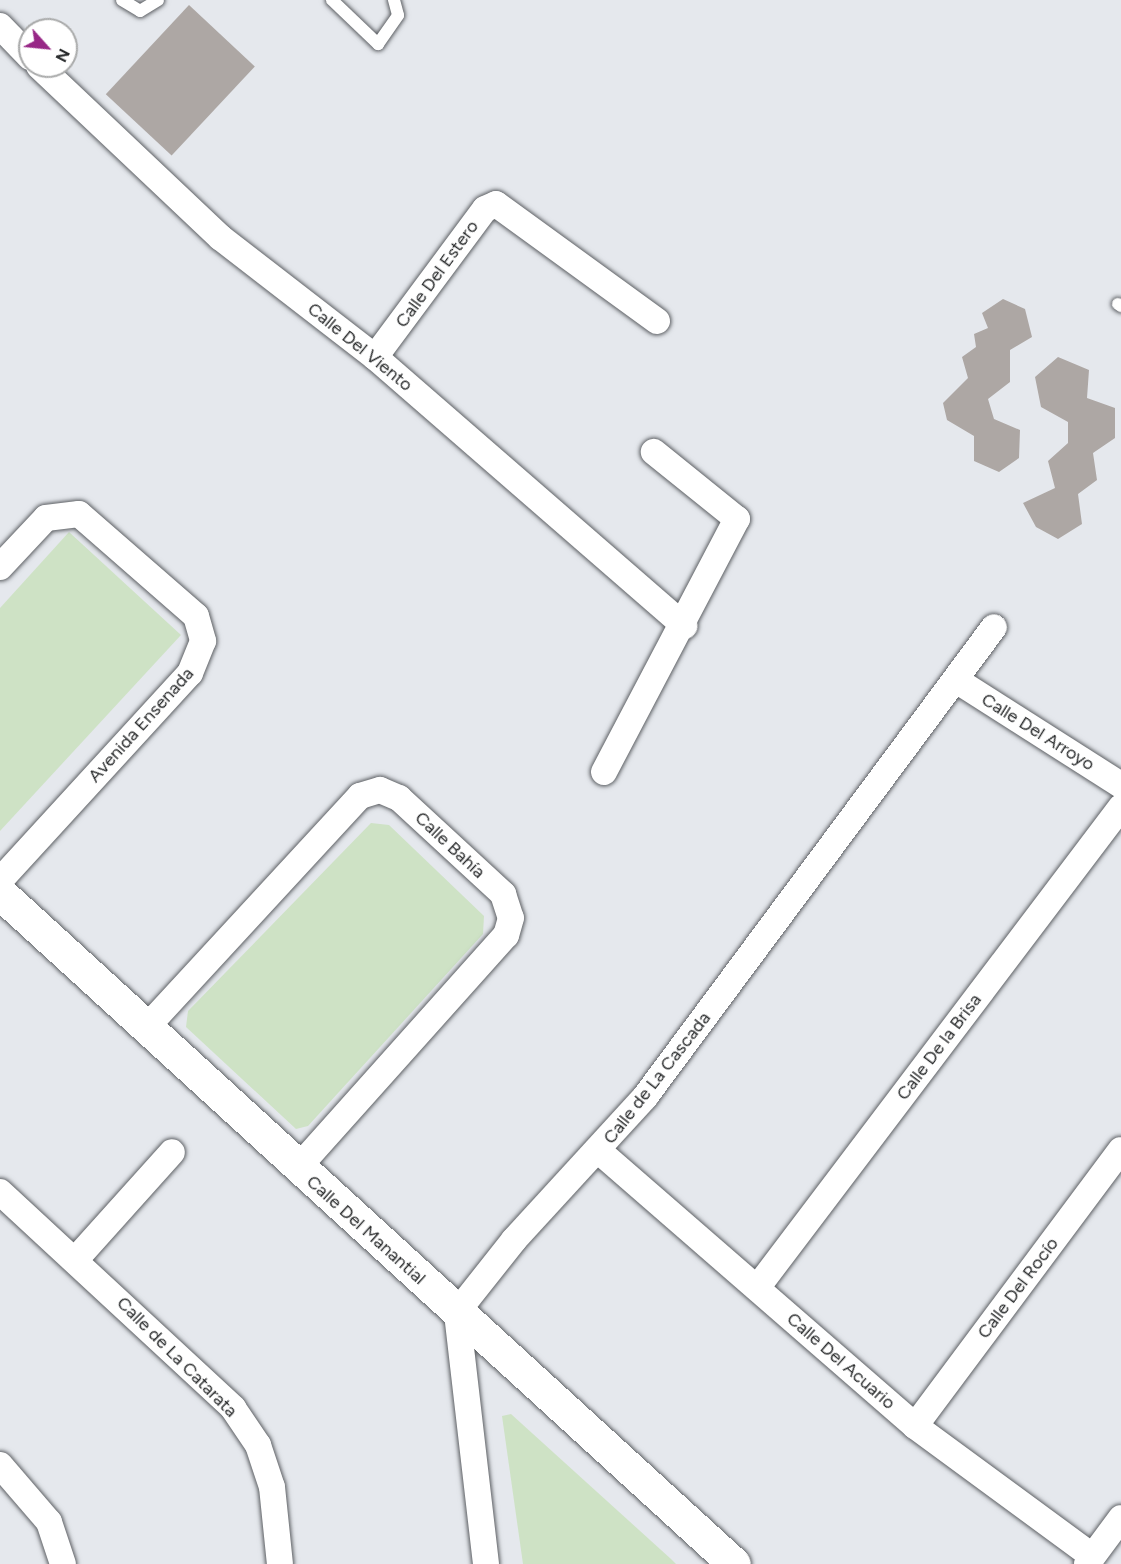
<!DOCTYPE html>
<html>
<head>
<meta charset="utf-8">
<style>
	body { margin:0 }
	#map { position:relative; width:1121px; height:1564px; overflow:hidden; background:#e5e8ed; font-family:Figtree,sans-serif }
	div>[style] { position:absolute }
	.green>* { inset:0; background:#cee2c5 }
	.building>* { inset:0; background:#ada7a4; transform-origin:0 0 }
	.roads { filter:drop-shadow(0 0 2px #5d6064) drop-shadow(0 0 2px #5d6064) }
	.lane>* { height:12px; margin:-6px; padding:0 6px; transform-origin:6px; border-radius:6px; background:#fff }
	.street>* { height:26px; margin:-13px; padding:0 13px; transform-origin:13px; border-radius:13px; background:#fff }
	.secondary>* { height:33px; margin:-16.5px; padding:0 16.5px; transform-origin:16.5px; border-radius:16.5px; background:#fff }
	span { translate:-50% -50%; white-space:nowrap; text-align:center; line-height:1.15; -webkit-text-stroke:6px #fff; paint-order:stroke }
	.street-label { font-size:18px; color:#282a2b }
	.north { position:absolute; left:18px; top:18px; width:60px; height:60px; box-sizing:border-box; background:#fff; border:2px solid #a9aaaa; border-radius:50%; rotate:117deg; font-size:16px; font-weight:700; line-height:24px; text-align:center; color:#282a2b }
	.north::after { content:''; display:block; margin:auto; width:21px; height:27px; background:#972786; clip-path:polygon(50% 0,100% 100%,50% 72%,0 100%) }
</style>
</head>
<body>
<div id="map">
	<div class="green">
		<div style="clip-path:polygon(69px 532px,181px 635px,0 831px,0 608px)"></div>
		<div style="clip-path:polygon(371px 823px,389px 825px,484px 916px,483px 934px,308px 1126px,296px 1129px,186px 1027px,188px 1011px)"></div>
		<div style="clip-path:polygon(511px 1414px,671px 1559px,676px 1564px,523px 1564px,502px 1416px)"></div>
	</div>
	<div class="building">
		<div style="left:189px;top:5px;width:90px;height:122px;rotate:43deg"></div>
		<div style="clip-path:polygon(1003px 299px,1025px 309px,1032px 337px,1010px 350px,1010px 382px,988px 399px,994px 419px,1020px 430px,1019px 458px,999px 472px,974px 461px,974px 436px,947px 420px,943px 403px,968px 378px,962px 357px,976px 347px,974px 334px,988px 328px,982px 313px)"></div>
		<div style="clip-path:polygon(1058px 357px,1089px 370px,1087px 398px,1115px 408px,1115px 438px,1093px 453px,1097px 480px,1078px 494px,1082px 524px,1058px 539px,1036px 527px,1023px 503px,1055px 488px,1048px 461px,1068px 443px,1068px 422px,1041px 407px,1035px 377px)"></div>
	</div>
	<div class="roads">
		<div class="lane">
			<div style="left:122px;top:0;width:21px;rotate:31deg"></div>
			<div style="left:140px;top:11px;width:21px;rotate:-31deg"></div>
			<div style="left:332px;top:0;width:64px;rotate:43.7deg"></div>
			<div style="left:378px;top:44px;width:35px;rotate:-55deg"></div>
			<div style="left:398px;top:15px;width:16px;rotate:-105deg"></div>
			<div style="left:1118px;top:304px;width:4px;rotate:34deg"></div>
		</div>
		<div class="street">
			<div style="left:0;top:26px;width:43px;rotate:45.9deg"></div>
			<div style="left:39px;top:66px;width:250px;rotate:43.4deg"></div>
			<div style="left:221px;top:238px;width:195px;rotate:37.7deg"></div>
			<div style="left:375px;top:357px;width:410px;rotate:41deg"></div>
			<div style="left:375px;top:357px;width:184px;rotate:-53.4deg"></div>
			<div style="left:485px;top:209px;width:12px;rotate:-24deg"></div>
			<div style="left:496px;top:204px;width:199px;rotate:36deg"></div>
			<div style="left:0;top:567px;width:67px;rotate:-46.8deg"></div>
			<div style="left:46px;top:518px;width:33px;rotate:-7deg"></div>
			<div style="left:79px;top:514px;width:155px;rotate:41.1deg"></div>
			<div style="left:196px;top:616px;width:26px;rotate:74deg"></div>
			<div style="left:203px;top:641px;width:35px;rotate:112deg"></div>
			<div style="left:190px;top:673px;width:281px;rotate:132.5deg"></div>
			<div style="left:956px;top:680px;width:196px;rotate:32.5deg"></div>
			<div style="left:604px;top:772px;width:286px;rotate:-62.3deg"></div>
			<div style="left:737px;top:519px;width:107px;rotate:-141.1deg"></div>
			<div style="left:145px;top:1029px;width:317px;rotate:-47.3deg"></div>
			<div style="left:360px;top:796px;width:21px;rotate:-17deg"></div>
			<div style="left:380px;top:790px;width:21px;rotate:23deg"></div>
			<div style="left:399px;top:798px;width:142px;rotate:42.7deg"></div>
			<div style="left:503px;top:894px;width:25px;rotate:72deg"></div>
			<div style="left:511px;top:918px;width:18px;rotate:106deg"></div>
			<div style="left:506px;top:935px;width:312px;rotate:131.8deg"></div>
			<div style="left:600px;top:1152px;width:417px;rotate:41deg"></div>
			<div style="left:915px;top:1426px;width:220px;rotate:36.3deg"></div>
			<div style="left:0;top:1192px;width:318px;rotate:42.8deg"></div>
			<div style="left:233px;top:1408px;width:45px;rotate:56deg"></div>
			<div style="left:258px;top:1445px;width:44px;rotate:71.6deg"></div>
			<div style="left:272px;top:1487px;width:77px;rotate:84.1deg"></div>
			<div style="left:77px;top:1258px;width:142px;rotate:-48.1deg"></div>
			<div style="left:757px;top:1288px;width:603px;rotate:-52.88deg"></div>
			<div style="left:915px;top:1426px;width:344px;rotate:-53.3deg"></div>
			<div style="left:0;top:1465px;width:75px;rotate:49.3deg"></div>
			<div style="left:49px;top:1522px;width:44px;rotate:71.6deg"></div>
			<div style="left:486px;top:1564px;width:254px;rotate:-96.6deg"></div>
			<div style="left:457px;top:1312px;width:92px;rotate:-51.6deg"></div>
			<div style="left:514px;top:1240px;width:194px;rotate:-47.5deg"></div>
			<div style="left:645px;top:1097px;width:585px;rotate:-53.4deg"></div>
			<div style="left:1087px;top:1564px;width:57px;rotate:-53.5deg"></div>
		</div>
		<div class="secondary">
			<div style="left:0;top:893px;width:994px;rotate:42.43deg"></div>
		</div>
	</div>
	<div class="street-label">
		<span style="left:437px;top:274px;rotate:-54deg">Calle Del Estero</span>
		<span style="left:360px;top:347px;rotate:39deg">Calle Del Viento</span>
		<span style="left:141px;top:725px;rotate:-48deg">Avenida Ensenada</span>
		<span style="left:1038px;top:732px;rotate:32deg">Calle Del Arroyo</span>
		<span style="left:450px;top:845px;rotate:43deg">Calle Bahía</span>
		<span style="left:939px;top:1047px;rotate:-53deg">Calle De la Brisa</span>
		<span style="left:657px;top:1078px;rotate:-52deg">Calle de La Cascada</span>
		<span style="left:366px;top:1230px;rotate:42deg">Calle Del Manantial</span>
		<span style="left:1018px;top:1288px;rotate:-53deg">Calle Del Rocío</span>
		<span style="left:177px;top:1357px;rotate:45deg">Calle de La Catarata</span>
		<span style="left:841px;top:1361px;rotate:41deg">Calle Del Acuario</span>
	</div>
	<div class="north">N</div>
</div>
</body>
</html>
